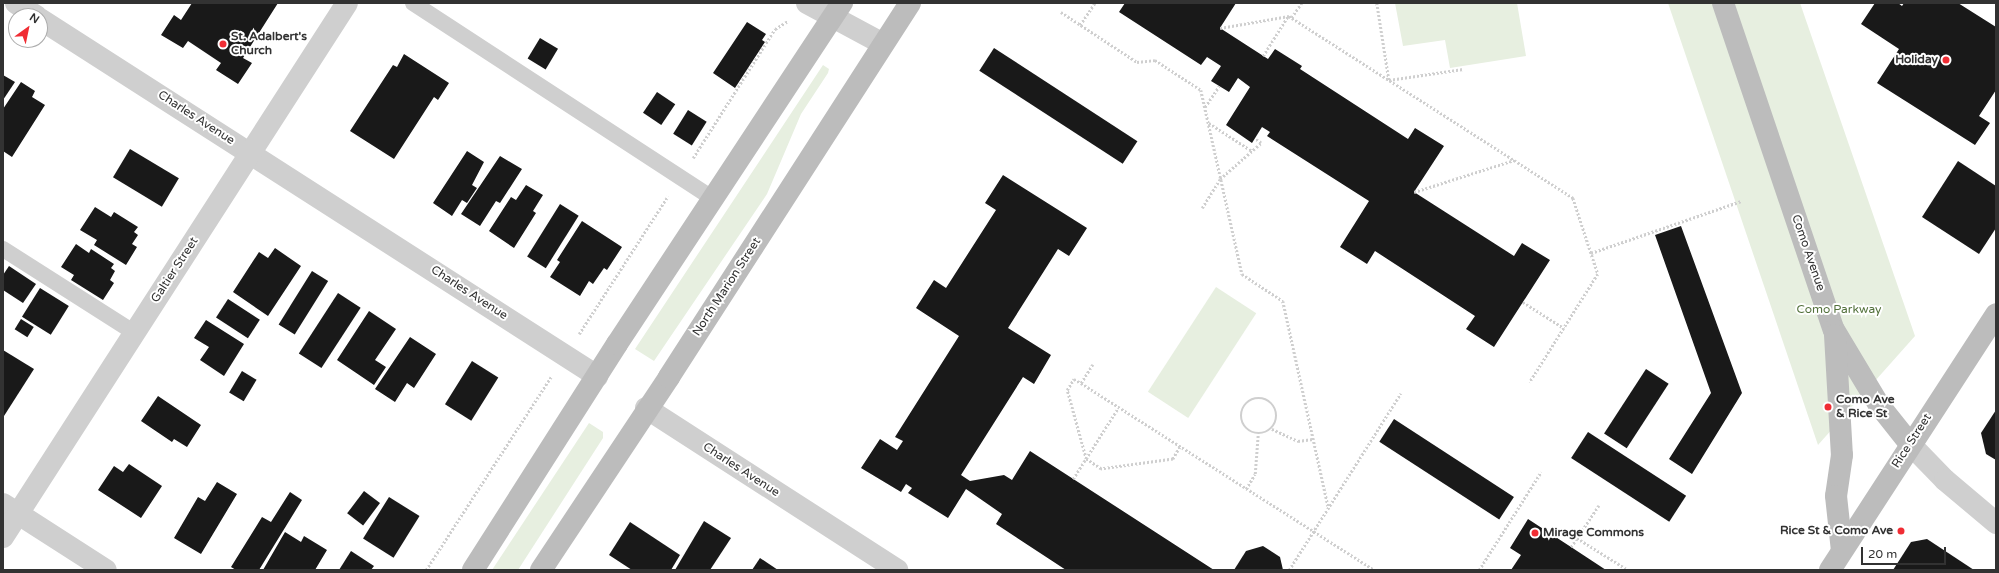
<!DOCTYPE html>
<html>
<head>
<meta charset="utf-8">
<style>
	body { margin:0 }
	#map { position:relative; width:1999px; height:573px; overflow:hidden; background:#fff; font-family:"Varela Round",sans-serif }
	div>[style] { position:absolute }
	.green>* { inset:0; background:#e7efe0; transform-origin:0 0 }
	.building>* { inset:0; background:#191919; transform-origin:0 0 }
	.path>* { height:2.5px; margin-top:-1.25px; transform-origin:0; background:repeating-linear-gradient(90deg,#cfcfcf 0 2px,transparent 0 4px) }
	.path>.ring { margin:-1.25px; padding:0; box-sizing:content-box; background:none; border:2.5px solid #cfcfcf; border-radius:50% }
	.lane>* { height:16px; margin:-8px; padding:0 8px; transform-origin:8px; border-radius:8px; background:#cfcfcf }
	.street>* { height:22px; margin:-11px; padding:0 11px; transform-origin:11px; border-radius:11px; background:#cfcfcf }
	.secondary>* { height:22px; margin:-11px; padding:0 11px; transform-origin:11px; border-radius:11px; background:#bcbcbc }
	.dots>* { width:11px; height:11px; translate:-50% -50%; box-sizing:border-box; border:2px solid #fff; border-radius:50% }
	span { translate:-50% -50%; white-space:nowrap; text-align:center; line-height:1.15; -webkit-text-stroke:4px #fff; paint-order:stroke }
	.poi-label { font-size:12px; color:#323232; font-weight:700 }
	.left { translate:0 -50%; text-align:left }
	.right { translate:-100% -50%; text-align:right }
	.street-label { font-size:12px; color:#323232 }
	.park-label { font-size:12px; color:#53713c }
	.frame { position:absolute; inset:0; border:4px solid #323232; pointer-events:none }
	.north { position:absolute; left:8px; top:8px; width:40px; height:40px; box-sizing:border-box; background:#fff; border:1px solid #adadad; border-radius:50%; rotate:33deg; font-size:11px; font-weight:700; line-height:16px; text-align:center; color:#323232 }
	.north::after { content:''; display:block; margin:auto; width:14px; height:18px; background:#f02d34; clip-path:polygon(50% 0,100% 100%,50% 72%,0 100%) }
	.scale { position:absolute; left:1861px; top:547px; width:85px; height:18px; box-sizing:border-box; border:2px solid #323232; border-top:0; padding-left:5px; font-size:12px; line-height:14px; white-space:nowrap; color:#323232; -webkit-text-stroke:3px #fff; paint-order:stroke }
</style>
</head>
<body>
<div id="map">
	<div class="green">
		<div style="clip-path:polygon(1395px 3px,1517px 3px,1526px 56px,1450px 68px,1445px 40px,1403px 46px)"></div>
		<div style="clip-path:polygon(1668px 3px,1800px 3px,1915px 336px,1818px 445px)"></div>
		<div style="clip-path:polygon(823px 65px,829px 69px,828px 73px,801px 114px,767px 194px,654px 361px,635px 349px)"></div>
		<div style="left:1216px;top:287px;width:48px;height:125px;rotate:33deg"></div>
		<div style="clip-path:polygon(589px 423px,603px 432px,603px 438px,518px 570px,492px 570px)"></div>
	</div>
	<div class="building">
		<div style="clip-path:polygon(192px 3px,278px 3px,243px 58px,252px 63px,238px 84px,216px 70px,221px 63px,188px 41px,183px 48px,161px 35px,174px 15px,181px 20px)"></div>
		<div style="clip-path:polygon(1125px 3px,1236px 3px,1220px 28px,1268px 59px,1275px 49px,1302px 66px,1300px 69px,1408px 139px,1415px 128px,1444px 146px,1414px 192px,1514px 256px,1522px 243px,1550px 260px,1494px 347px,1466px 329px,1475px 316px,1375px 251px,1367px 264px,1340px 247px,1369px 201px,1267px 136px,1270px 132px,1262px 127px,1252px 143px,1226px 125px,1250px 87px,1238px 78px,1229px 92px,1211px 81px,1221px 66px,1207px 57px,1201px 65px,1119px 12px)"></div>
		<div style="clip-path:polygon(1875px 3px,1898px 3px,1902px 6px,1904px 3px,1958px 3px,1996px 27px,1996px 90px,1979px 116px,1990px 123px,1975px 145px,1877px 83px,1899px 49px,1861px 24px)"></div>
		<div style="clip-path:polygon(747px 22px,766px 34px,762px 40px,765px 42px,735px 88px,713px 73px)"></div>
		<div style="left:540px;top:38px;width:21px;height:24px;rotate:31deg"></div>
		<div style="left:994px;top:48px;width:171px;height:27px;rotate:33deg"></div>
		<div style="clip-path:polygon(404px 54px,449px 83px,438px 100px,434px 97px,394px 159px,350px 131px,393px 65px,397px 67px)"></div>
		<div style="clip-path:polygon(3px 75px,15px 82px,3px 100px)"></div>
		<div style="clip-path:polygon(21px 82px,35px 91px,32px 97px,45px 105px,12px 157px,3px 151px,3px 109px)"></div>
		<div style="left:657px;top:92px;width:22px;height:25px;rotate:34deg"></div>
		<div style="left:688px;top:110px;width:22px;height:28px;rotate:32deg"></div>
		<div style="left:130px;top:149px;width:57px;height:33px;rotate:31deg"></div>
		<div style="clip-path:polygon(467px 151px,484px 162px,472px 185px,477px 188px,467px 203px,462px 200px,452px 216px,433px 203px)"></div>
		<div style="clip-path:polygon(500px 156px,522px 169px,500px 203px,496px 201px,480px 226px,461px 214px)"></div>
		<div style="clip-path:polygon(1958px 161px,1996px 186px,1996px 228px,1979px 254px,1922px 217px)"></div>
		<div style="clip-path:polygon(1003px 175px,1087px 228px,1069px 256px,1058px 249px,1008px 328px,1051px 355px,1034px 384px,1023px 377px,961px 475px,970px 481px,1004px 475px,1012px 480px,1030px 451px,1214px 570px,1066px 570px,996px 524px,1002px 514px,966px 489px,948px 518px,908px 493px,912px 488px,906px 484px,901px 492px,861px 468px,880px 439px,897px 450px,903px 441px,895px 437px,959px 336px,916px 308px,934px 280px,946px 288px,996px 210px,985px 203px)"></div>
		<div style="clip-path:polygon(526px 185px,543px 195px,533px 211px,536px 213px,514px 248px,489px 231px,511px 197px,516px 200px)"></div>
		<div style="left:560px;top:204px;width:22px;height:62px;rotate:32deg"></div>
		<div style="clip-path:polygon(95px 207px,111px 217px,114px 212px,138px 227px,134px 232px,138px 235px,132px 244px,137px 247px,126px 265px,94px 245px,97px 240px,80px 230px)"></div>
		<div style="clip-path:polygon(582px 221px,622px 247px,607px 270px,604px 268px,593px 284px,589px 281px,580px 296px,550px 277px,560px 262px,557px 260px)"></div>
		<div style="clip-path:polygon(1681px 226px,1742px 393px,1692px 474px,1669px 459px,1711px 393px,1655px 235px)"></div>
		<div style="clip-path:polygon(76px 244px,89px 253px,91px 249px,114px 264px,111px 268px,115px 271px,110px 280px,114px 283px,103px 300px,71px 280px,74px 275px,61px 267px)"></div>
		<div style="clip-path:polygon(275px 248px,301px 266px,268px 316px,233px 292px,259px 252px,268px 258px)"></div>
		<div style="clip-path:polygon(9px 266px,36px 284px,23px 303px,3px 290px,3px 275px)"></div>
		<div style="left:312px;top:271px;width:19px;height:63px;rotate:32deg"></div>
		<div style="left:40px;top:288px;width:34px;height:34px;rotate:32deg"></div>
		<div style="left:338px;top:293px;width:27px;height:72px;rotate:33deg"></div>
		<div style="left:228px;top:299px;width:38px;height:22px;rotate:33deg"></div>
		<div style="clip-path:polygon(369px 311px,396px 329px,375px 360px,386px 367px,374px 385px,337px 360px)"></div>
		<div style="left:21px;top:319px;width:15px;height:12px;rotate:32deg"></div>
		<div style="clip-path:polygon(206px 320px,244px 344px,224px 376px,200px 360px,209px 347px,194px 338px)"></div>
		<div style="clip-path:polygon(410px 337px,436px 354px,414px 388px,407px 383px,395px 402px,375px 389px)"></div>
		<div style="clip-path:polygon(3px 350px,34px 369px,4px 416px,3px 416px)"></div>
		<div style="left:472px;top:361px;width:31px;height:51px;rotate:32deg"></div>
		<div style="left:1646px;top:369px;width:27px;height:77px;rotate:33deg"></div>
		<div style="left:242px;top:371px;width:17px;height:25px;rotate:31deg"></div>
		<div style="clip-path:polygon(158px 396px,201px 425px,187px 447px,174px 439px,172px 442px,141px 421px)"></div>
		<div style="clip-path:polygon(1996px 410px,1996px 460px,1986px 454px,1981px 433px)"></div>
		<div style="left:1394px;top:419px;width:143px;height:27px;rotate:33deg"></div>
		<div style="left:1588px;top:432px;width:117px;height:31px;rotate:33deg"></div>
		<div style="clip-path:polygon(129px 464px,162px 486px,141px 518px,98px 490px,114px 466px,123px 472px)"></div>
		<div style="clip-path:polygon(217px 482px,237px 494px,201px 554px,174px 538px,198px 497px,205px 501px)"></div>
		<div style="left:364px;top:491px;width:20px;height:28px;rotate:37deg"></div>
		<div style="clip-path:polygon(290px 492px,302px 500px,259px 570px,236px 570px,231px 567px,262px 517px,271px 522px)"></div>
		<div style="left:389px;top:497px;width:36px;height:49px;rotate:32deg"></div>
		<div style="clip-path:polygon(1528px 519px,1571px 547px,1606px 570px,1511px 570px,1521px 555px,1510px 548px)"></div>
		<div style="clip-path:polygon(704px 521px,731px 538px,710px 570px,675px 570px)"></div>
		<div style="clip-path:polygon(630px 522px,680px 555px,671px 570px,632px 570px,609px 555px)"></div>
		<div style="clip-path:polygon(285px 532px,301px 542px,304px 536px,327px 550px,315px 570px,263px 570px)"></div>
		<div style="clip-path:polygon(1927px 539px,1974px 570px,1893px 570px,1911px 542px)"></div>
		<div style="clip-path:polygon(1263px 546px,1280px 557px,1283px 570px,1234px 570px,1246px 551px)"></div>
		<div style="clip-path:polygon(351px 551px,374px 566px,371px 570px,339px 570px)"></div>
		<div style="clip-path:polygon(760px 558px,778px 570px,752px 570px)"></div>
	</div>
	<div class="path">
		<div style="left:1302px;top:3px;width:18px;rotate:124deg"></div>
		<div style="left:1292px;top:18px;width:334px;rotate:32.6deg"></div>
		<div style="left:1573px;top:198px;width:80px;rotate:71.8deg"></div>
		<div style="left:1598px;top:274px;width:128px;rotate:122.2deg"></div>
		<div style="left:1377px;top:3px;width:78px;rotate:81.1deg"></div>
		<div style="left:1389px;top:80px;width:75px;rotate:-8.5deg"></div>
		<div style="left:1061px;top:12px;width:91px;rotate:33.3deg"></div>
		<div style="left:1137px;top:62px;width:18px;rotate:-6deg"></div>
		<div style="left:1155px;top:60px;width:55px;rotate:33.1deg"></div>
		<div style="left:1201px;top:90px;width:189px;rotate:77.4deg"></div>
		<div style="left:1242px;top:274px;width:49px;rotate:33.4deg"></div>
		<div style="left:1283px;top:301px;width:210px;rotate:77.6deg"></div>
		<div style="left:1080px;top:25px;width:27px;rotate:-56deg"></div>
		<div style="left:1220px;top:28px;width:70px;rotate:-9.9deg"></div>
		<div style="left:1289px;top:16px;width:4px;rotate:34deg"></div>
		<div style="left:1263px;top:56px;width:47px;rotate:-58deg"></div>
		<div style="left:1205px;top:107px;width:25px;rotate:-56deg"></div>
		<div style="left:1209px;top:123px;width:51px;rotate:33.1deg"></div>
		<div style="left:693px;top:158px;width:153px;rotate:-57.6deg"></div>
		<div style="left:775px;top:29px;width:15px;rotate:-32deg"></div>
		<div style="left:1414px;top:192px;width:105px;rotate:-17.7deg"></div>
		<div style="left:1202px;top:208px;width:34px;rotate:-58deg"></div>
		<div style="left:1220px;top:179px;width:55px;rotate:-41.3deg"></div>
		<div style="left:1261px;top:143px;width:7px;rotate:-146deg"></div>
		<div style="left:1591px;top:253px;width:159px;rotate:-19.1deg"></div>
		<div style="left:1523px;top:302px;width:49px;rotate:32.4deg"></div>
		<div style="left:579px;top:334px;width:164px;rotate:-57.2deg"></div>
		<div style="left:1081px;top:383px;width:22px;rotate:-58deg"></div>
		<div class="ring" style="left:1241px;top:398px;width:33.5px;height:33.5px"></div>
		<div style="left:1272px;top:429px;width:29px;rotate:25deg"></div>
		<div style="left:1298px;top:441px;width:15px;rotate:-8deg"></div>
		<div style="left:1180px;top:447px;width:14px;rotate:120deg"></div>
		<div style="left:1173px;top:459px;width:73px;rotate:172.1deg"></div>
		<div style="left:1101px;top:469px;width:18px;rotate:-146deg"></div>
		<div style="left:1086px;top:459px;width:72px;rotate:-105.4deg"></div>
		<div style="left:1067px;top:390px;width:13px;rotate:-58deg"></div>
		<div style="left:1074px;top:379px;width:8px;rotate:30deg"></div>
		<div style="left:1081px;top:383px;width:348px;rotate:32.5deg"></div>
		<div style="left:1073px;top:479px;width:84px;rotate:-57.6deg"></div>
		<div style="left:1246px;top:489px;width:17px;rotate:-59deg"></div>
		<div style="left:1255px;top:474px;width:40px;rotate:-85.7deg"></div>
		<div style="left:1577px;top:538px;width:60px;rotate:32.1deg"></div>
		<div style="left:1571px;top:547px;width:50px;rotate:-56.3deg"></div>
		<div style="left:426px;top:570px;width:230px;rotate:-57.1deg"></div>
		<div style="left:1289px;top:570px;width:209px;rotate:-57.7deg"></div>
		<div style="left:1479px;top:570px;width:116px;rotate:-57.7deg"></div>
	</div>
	<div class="lane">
		<div style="left:413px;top:3px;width:357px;rotate:33.1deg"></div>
		<div style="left:3px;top:249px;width:156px;rotate:32.5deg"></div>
	</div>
	<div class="street">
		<div style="left:16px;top:3px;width:24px;rotate:33deg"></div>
		<div style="left:807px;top:3px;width:86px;rotate:28.3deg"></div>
		<div style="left:40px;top:19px;width:662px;rotate:32.66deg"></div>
		<div style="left:646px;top:408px;width:299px;rotate:32.8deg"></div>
		<div style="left:1910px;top:444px;width:50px;rotate:45.8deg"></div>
		<div style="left:1945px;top:480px;width:67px;rotate:40.1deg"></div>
		<div style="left:3px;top:504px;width:122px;rotate:32.7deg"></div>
		<div style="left:3px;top:537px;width:635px;rotate:-57.21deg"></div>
	</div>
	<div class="secondary">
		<div style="left:1723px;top:3px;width:345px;rotate:71.3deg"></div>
		<div style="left:1834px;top:330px;width:87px;rotate:59deg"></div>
		<div style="left:1879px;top:405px;width:50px;rotate:51.5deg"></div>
		<div style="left:1835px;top:335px;width:120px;rotate:86.7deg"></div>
		<div style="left:1842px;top:455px;width:41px;rotate:98.3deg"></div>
		<div style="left:1836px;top:496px;width:55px;rotate:83.8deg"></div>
		<div style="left:473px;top:570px;width:268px;rotate:-57.5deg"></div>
		<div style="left:617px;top:344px;width:409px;rotate:-56.6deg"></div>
		<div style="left:541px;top:570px;width:232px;rotate:-56.4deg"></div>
		<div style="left:669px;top:377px;width:445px;rotate:-57.2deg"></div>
		<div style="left:1830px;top:570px;width:305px;rotate:-57deg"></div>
	</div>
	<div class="dots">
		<div style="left:223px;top:44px;background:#f02d34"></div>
		<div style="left:1946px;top:60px;background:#f02d34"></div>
		<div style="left:1828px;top:407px;background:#f02d34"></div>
		<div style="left:1901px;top:531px;background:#f02d34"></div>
		<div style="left:1535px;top:533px;background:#f02d34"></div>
	</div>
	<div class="poi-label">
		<span class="left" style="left:231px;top:44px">St. Adalbert's<br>Church</span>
		<span class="right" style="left:1938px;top:60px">Holiday</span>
		<span class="left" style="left:1836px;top:407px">Como Ave<br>&amp; Rice St</span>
		<span class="right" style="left:1893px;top:531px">Rice St &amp; Como Ave</span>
		<span class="left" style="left:1543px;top:533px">Mirage Commons</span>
	</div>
	<div class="street-label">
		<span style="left:196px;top:118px;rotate:33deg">Charles Avenue</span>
		<span style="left:1808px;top:253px;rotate:71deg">Como Avenue</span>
		<span style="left:175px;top:270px;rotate:-57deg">Galtier Street</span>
		<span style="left:727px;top:287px;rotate:-57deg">North Marion Street</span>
		<span style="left:469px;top:293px;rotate:33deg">Charles Avenue</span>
		<span style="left:1912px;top:441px;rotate:-57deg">Rice Street</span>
		<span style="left:741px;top:470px;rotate:33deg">Charles Avenue</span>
	</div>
	<div class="park-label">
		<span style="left:1839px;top:310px">Como Parkway</span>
	</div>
	<div class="frame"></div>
	<div class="north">N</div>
	<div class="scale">20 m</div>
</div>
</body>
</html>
